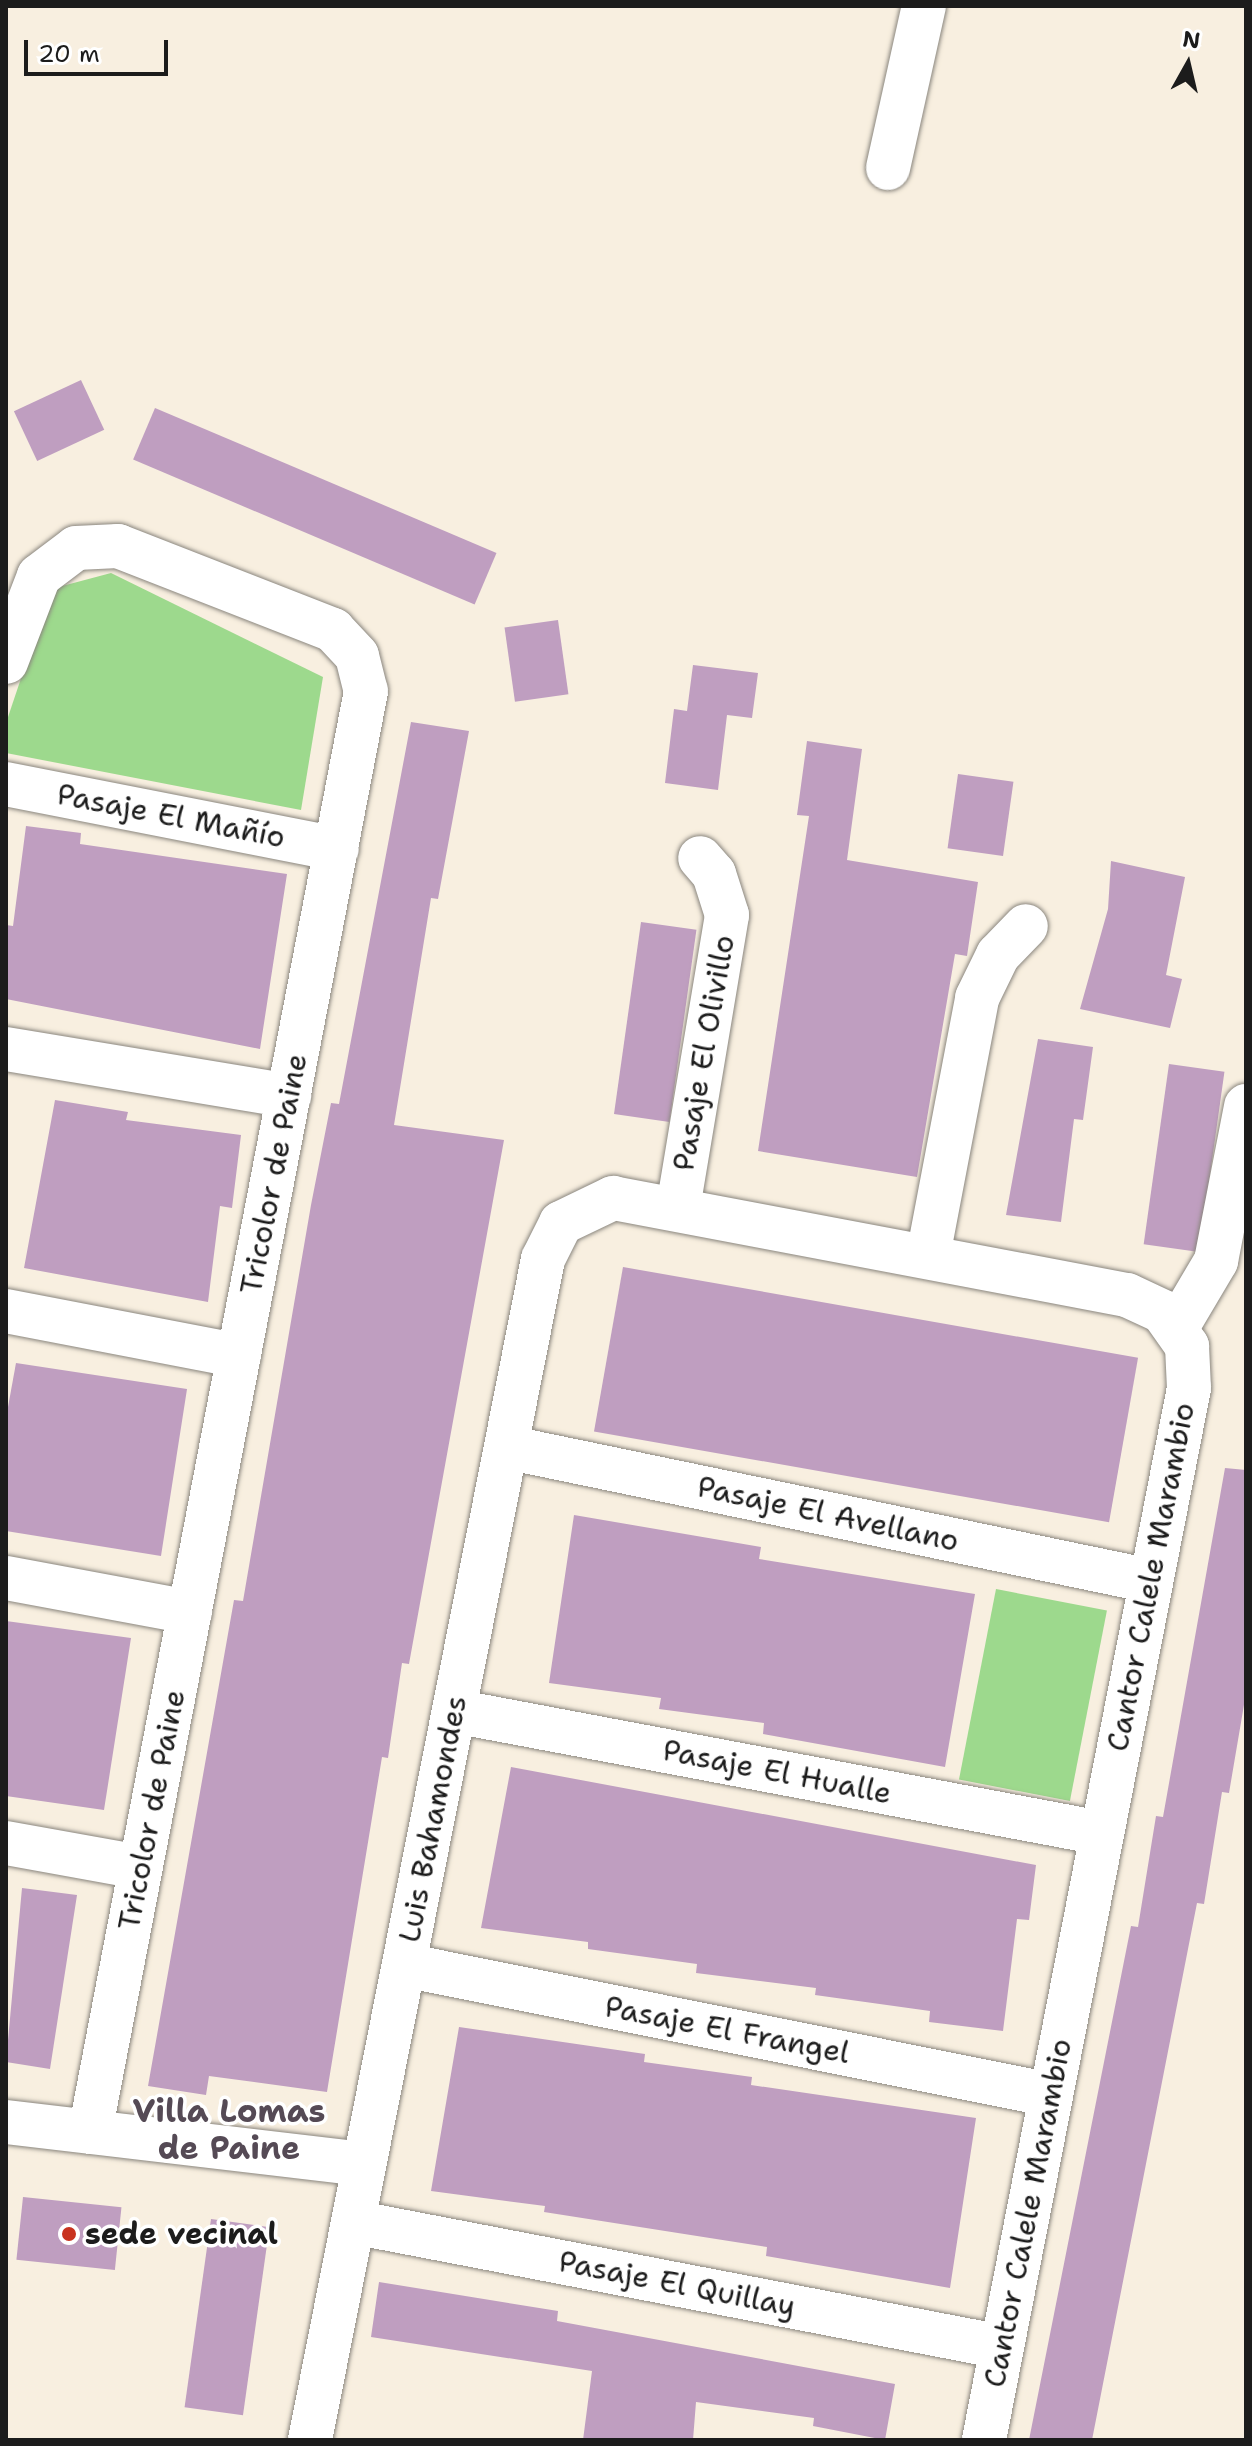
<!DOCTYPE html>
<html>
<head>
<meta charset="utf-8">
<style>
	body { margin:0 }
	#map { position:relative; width:1252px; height:2446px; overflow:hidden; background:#f8efe0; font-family:"Shantell Sans",sans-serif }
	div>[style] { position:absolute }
	.green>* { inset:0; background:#9dd98d; transform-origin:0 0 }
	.building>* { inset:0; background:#bf9ec0; transform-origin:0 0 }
	.roads { filter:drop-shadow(0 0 2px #8a867e) drop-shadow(0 0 2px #8a867e) }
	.minor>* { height:44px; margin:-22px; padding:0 22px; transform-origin:22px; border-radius:22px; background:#fff }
	.dots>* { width:22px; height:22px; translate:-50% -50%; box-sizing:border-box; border:4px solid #fff; border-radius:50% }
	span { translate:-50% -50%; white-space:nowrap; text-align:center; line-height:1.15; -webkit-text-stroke:7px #fff; paint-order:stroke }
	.street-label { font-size:30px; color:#1c1c1c }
	.poi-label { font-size:30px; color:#1c1c1c; font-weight:700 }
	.left { translate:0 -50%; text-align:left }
	.neighbourhood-label { font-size:32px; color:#554a55; font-weight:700 }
	.frame { position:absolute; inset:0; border:8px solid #1c1c1c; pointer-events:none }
	.north { position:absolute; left:1148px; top:24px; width:80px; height:80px; -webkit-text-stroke:6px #fff; paint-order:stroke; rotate:8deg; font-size:22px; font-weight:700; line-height:32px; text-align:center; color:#1c1c1c }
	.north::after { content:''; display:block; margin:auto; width:28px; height:36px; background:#1c1c1c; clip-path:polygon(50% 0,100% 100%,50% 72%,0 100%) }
	.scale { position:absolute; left:24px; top:40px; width:144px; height:36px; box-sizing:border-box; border:4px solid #1c1c1c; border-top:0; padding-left:10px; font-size:24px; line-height:28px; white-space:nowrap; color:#1c1c1c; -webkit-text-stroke:6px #fff; paint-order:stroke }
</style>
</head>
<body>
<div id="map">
	<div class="green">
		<div style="clip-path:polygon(111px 573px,323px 677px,301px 810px,6px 753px,6px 723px,51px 589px)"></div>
		<div style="left:996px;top:1589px;width:113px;height:194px;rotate:11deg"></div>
	</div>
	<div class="building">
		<div style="left:81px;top:380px;width:55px;height:74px;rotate:65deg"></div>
		<div style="left:155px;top:408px;width:371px;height:56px;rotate:23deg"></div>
		<div style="left:558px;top:620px;width:75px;height:54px;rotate:82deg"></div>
		<div style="clip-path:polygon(693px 665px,758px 673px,752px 718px,727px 715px,718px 790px,665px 783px,674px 709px,687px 711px)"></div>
		<div style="clip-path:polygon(411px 722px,469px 731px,438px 899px,431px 898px,394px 1125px,504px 1140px,409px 1664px,402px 1663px,388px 1758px,382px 1757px,327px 2092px,209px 2076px,206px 2095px,148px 2086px,234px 1600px,243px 1601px,311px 1205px,331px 1103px,339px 1104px)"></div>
		<div style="clip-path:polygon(807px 741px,862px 749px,847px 860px,978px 882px,967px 956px,955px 954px,917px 1177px,758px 1151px,809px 816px,797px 815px)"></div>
		<div style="left:958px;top:774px;width:56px;height:75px;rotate:8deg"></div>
		<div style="clip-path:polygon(26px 826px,81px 833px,80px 844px,287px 874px,260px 1049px,6px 999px,6px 925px,13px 926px)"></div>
		<div style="clip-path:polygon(1111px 861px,1185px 877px,1166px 975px,1182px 979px,1170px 1028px,1080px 1009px,1108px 909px)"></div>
		<div style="left:641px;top:922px;width:56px;height:194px;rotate:8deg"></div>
		<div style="clip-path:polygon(1038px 1039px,1093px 1047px,1083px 1120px,1074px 1119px,1061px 1222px,1006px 1215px)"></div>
		<div style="left:1169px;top:1064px;width:56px;height:182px;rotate:8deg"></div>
		<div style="clip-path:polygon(55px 1100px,128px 1112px,126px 1120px,241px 1135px,232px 1208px,220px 1206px,208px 1302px,24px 1268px)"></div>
		<div style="left:623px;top:1267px;width:523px;height:167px;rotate:10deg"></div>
		<div style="clip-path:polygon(16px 1363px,187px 1389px,161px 1556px,6px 1531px,6px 1418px)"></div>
		<div style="clip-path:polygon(1225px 1468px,1246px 1470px,1246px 1693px,1229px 1793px,1222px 1792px,1204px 1904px,1197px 1903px,1092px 2440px,1029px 2440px,1131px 1926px,1138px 1927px,1156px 1816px,1163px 1817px)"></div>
		<div style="clip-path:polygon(574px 1515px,761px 1547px,759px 1559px,975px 1594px,945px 1767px,763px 1734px,764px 1723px,659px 1709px,661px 1698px,549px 1683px)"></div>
		<div style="clip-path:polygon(6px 1621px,131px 1638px,104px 1810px,6px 1796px)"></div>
		<div style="clip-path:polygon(511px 1767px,1036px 1865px,1029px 1920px,1017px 1919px,1003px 2031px,929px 2022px,930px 2011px,815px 1995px,816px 1988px,696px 1973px,697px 1964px,588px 1949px,588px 1942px,481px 1928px)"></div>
		<div style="clip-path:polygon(22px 1888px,77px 1895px,50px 2069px,6px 2062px)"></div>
		<div style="clip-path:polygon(459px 2027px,645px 2054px,644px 2062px,752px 2077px,751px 2085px,976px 2118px,950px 2288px,766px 2256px,767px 2247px,544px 2212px,545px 2206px,431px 2191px)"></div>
		<div style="left:23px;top:2197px;width:99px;height:63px;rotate:6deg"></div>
		<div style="left:211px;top:2219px;width:59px;height:190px;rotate:8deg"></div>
		<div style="clip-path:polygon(379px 2282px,558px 2311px,557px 2321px,895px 2384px,885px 2440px,813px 2426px,814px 2418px,696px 2402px,693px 2440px,583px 2440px,592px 2371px,371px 2337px)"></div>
	</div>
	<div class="roads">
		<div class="minor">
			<div style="left:888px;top:168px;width:166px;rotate:-77.5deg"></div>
			<div style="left:6px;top:662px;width:92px;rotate:-69deg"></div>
			<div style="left:39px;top:576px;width:46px;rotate:-37.1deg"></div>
			<div style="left:76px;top:548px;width:42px;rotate:-2.7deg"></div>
			<div style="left:118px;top:546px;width:231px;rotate:21.3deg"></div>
			<div style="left:333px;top:630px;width:35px;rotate:47deg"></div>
			<div style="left:357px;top:656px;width:36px;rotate:76deg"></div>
			<div style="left:366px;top:691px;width:1467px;rotate:100.84deg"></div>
			<div style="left:6px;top:784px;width:337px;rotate:11.1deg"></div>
			<div style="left:6px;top:1049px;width:287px;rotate:9.4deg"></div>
			<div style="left:678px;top:1208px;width:297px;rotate:-80.5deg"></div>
			<div style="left:727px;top:915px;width:43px;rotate:-107.6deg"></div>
			<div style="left:714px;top:874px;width:21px;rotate:-131deg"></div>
			<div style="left:928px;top:1256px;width:263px;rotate:-79.2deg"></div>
			<div style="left:977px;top:998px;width:48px;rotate:-64deg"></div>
			<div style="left:998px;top:955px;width:40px;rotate:-46deg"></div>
			<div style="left:6px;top:1311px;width:237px;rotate:10.9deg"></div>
			<div style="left:1177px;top:1327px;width:77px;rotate:-59.4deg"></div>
			<div style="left:1216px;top:1261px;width:158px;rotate:-79deg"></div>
			<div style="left:506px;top:1447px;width:659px;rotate:11.74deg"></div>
			<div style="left:6px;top:1578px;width:187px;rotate:10.5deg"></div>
			<div style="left:454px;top:1711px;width:658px;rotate:10.68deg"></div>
			<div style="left:6px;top:1843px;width:136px;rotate:10.2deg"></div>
			<div style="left:404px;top:1965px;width:660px;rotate:11.36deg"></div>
			<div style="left:6px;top:2122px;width:360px;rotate:6.7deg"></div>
			<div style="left:353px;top:2222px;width:661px;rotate:10.9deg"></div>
			<div style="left:310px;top:2440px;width:1204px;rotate:-78.84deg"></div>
			<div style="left:543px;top:1259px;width:40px;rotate:-63.4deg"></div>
			<div style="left:561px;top:1223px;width:58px;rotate:-25.7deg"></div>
			<div style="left:613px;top:1198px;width:523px;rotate:10.69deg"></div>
			<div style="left:1127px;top:1295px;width:40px;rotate:25deg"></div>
			<div style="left:1163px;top:1312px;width:42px;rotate:54.8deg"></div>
			<div style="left:1187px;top:1346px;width:42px;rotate:87.3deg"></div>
			<div style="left:1189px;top:1388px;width:1072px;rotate:101.03deg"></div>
		</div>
	</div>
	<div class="dots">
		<div style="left:69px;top:2234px;background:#c8321e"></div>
	</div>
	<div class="street-label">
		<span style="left:171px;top:816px;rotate:11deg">Pasaje El Mañío</span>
		<span style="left:704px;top:1053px;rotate:-80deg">Pasaje El Olivillo</span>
		<span style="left:274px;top:1174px;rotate:-79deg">Tricolor de Paine</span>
		<span style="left:828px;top:1514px;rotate:12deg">Pasaje El Avellano</span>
		<span style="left:1151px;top:1577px;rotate:-79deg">Cantor Calele Marambio</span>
		<span style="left:777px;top:1772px;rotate:11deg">Pasaje El Hualle</span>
		<span style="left:152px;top:1810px;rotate:-79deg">Tricolor de Paine</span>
		<span style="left:433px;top:1819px;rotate:-79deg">Luis Bahamondes</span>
		<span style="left:727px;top:2030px;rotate:11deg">Pasaje El Frangel</span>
		<span style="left:1028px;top:2213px;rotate:-79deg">Cantor Calele Marambio</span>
		<span style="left:677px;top:2284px;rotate:11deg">Pasaje El Quillay</span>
	</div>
	<div class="poi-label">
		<span class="left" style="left:85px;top:2234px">sede vecinal</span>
	</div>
	<div class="neighbourhood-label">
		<span style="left:229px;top:2130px">Villa Lomas<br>de Paine</span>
	</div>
	<div class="frame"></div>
	<div class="north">N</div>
	<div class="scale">20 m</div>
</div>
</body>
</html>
